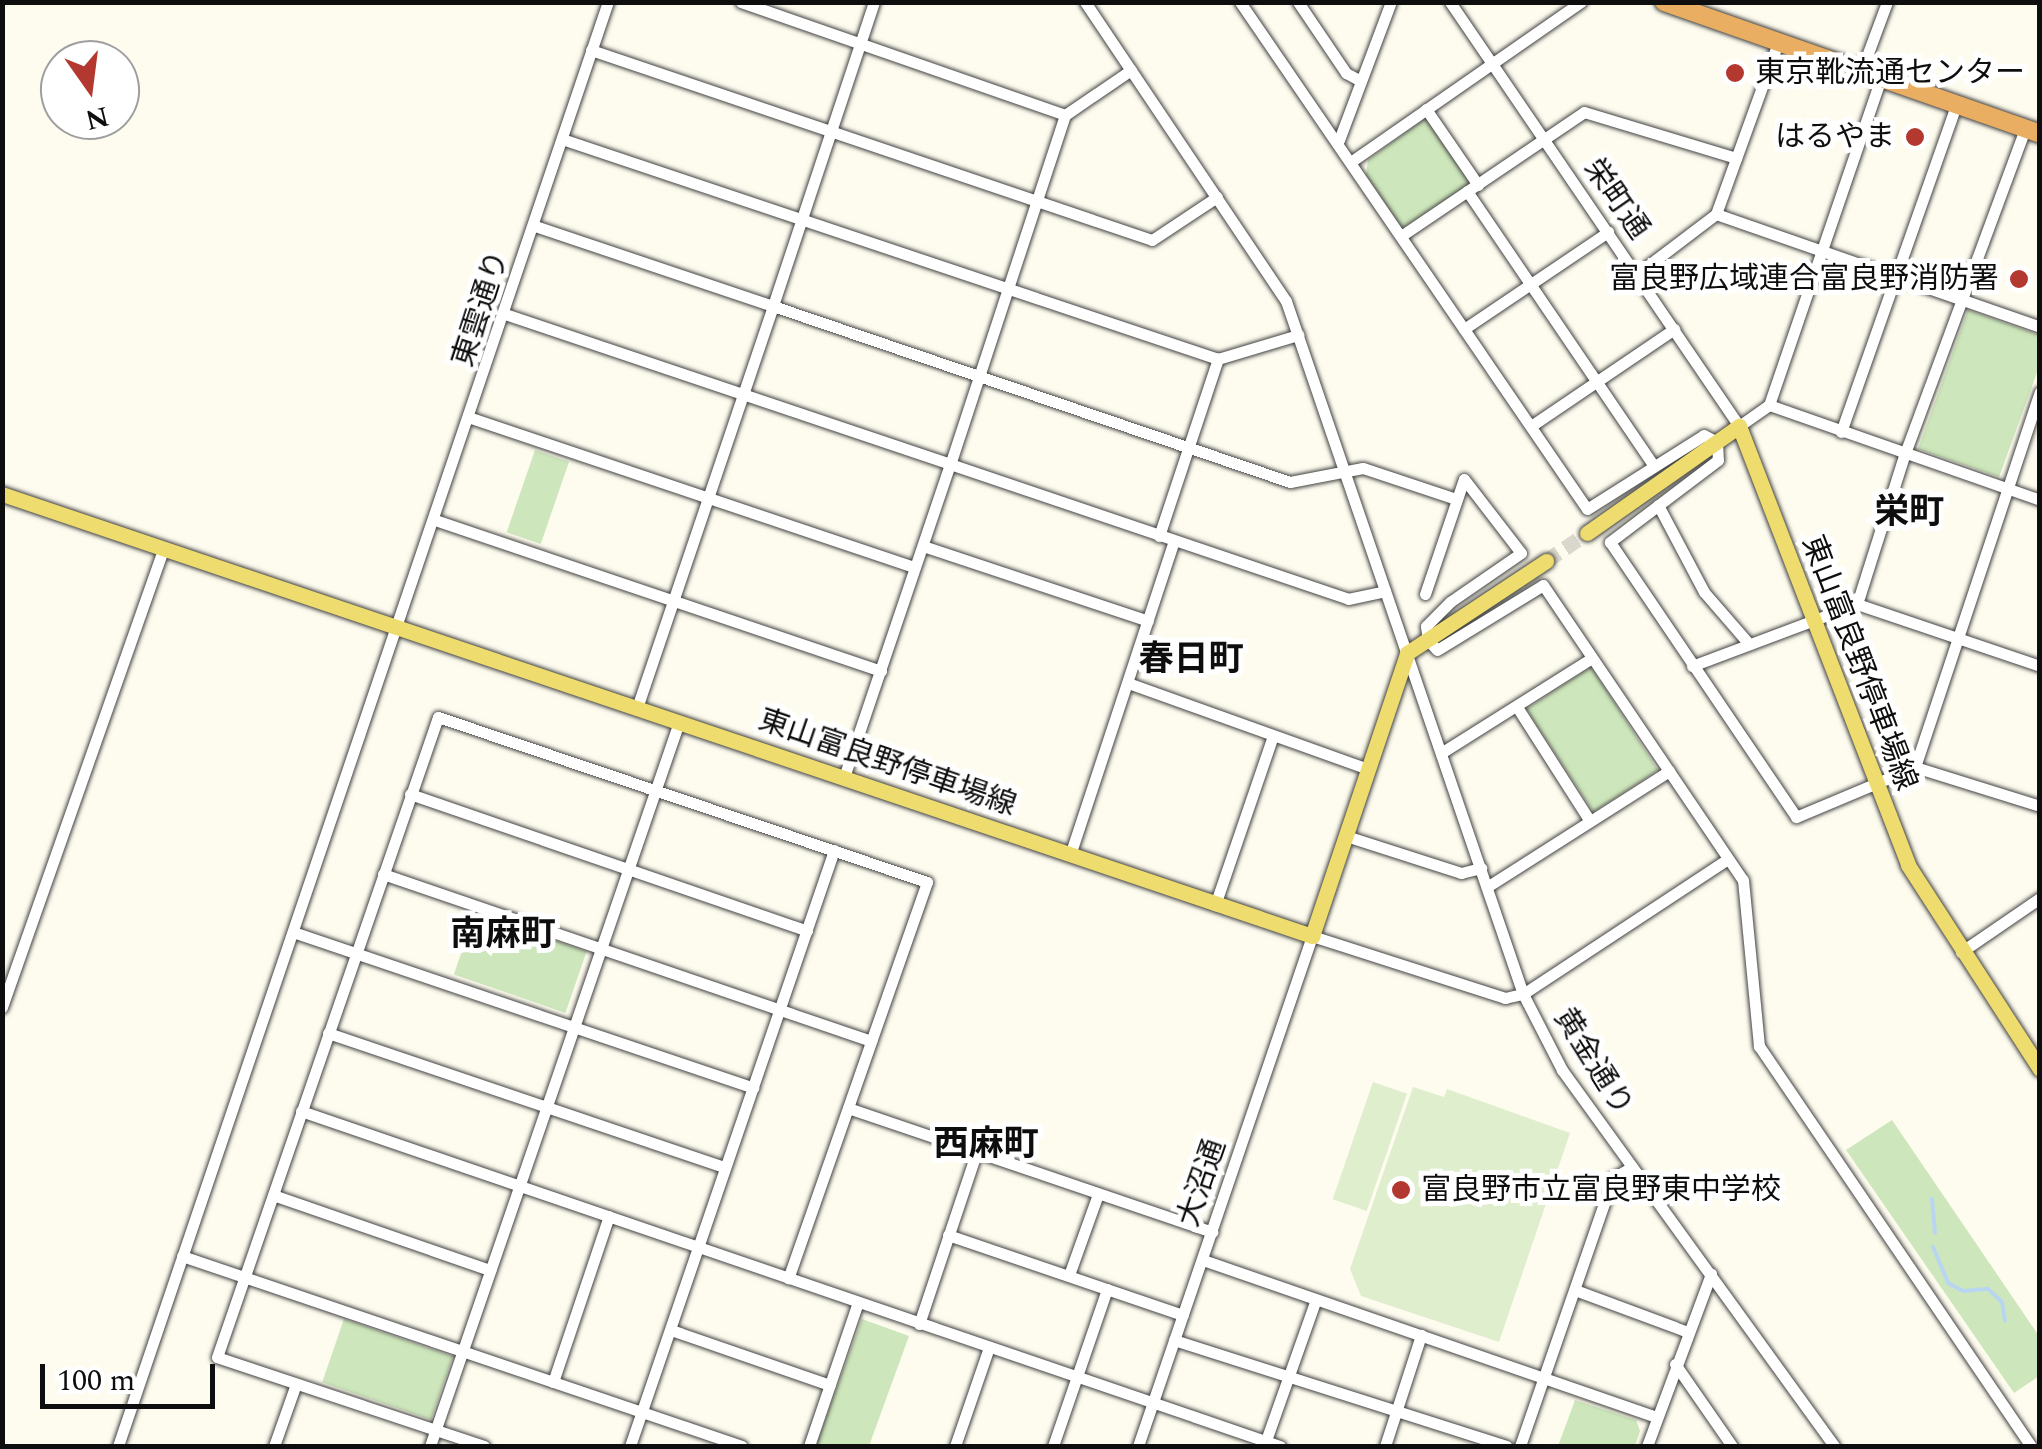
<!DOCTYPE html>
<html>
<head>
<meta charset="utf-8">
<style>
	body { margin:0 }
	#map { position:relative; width:2042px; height:1449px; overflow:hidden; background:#fefcef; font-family:Spectral,"Noto Sans JP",serif }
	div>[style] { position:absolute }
	.green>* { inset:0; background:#cde6bb; transform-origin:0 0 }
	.pitch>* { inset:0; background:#dfeecd; transform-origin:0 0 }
	.stream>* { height:4px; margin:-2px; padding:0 2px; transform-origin:2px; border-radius:2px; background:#b8d6f1 }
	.major-tunnel>* { height:15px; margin-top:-7.5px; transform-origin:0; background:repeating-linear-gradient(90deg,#dad8cd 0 15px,transparent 0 23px) }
	.roads { filter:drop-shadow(0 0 2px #414141) drop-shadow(0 0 2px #414141) }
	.minor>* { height:11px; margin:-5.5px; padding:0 5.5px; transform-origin:5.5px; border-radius:5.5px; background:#fff }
	.major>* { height:15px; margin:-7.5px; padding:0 7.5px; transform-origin:7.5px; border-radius:7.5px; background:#eedc6f }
	.highway>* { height:18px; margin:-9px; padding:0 9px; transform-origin:9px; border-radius:9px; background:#e9ae62 }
	.dots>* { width:28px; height:28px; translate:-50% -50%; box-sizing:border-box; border:5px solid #fff; border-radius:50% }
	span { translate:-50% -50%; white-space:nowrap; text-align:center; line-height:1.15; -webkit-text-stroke:10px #fff; paint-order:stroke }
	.poi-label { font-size:30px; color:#0e0e0e }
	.left { translate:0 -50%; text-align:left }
	.right { translate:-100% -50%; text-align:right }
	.street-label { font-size:30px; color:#0e0e0e }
	.quarter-label { font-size:35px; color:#0e0e0e; font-weight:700 }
	.frame { position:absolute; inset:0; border:5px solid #0e0e0e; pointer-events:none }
	.north { position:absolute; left:40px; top:40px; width:100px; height:100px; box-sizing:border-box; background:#fff; border:2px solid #9f9f9f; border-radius:50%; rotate:166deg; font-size:28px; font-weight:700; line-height:40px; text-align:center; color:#0e0e0e }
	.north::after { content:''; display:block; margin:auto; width:35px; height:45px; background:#b33830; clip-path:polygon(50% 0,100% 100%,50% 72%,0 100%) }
	.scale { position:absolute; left:40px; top:1364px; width:175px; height:45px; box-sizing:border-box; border:5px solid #0e0e0e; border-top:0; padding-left:12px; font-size:30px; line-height:35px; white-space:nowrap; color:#0e0e0e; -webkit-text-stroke:8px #fff; paint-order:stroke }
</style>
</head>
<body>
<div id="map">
	<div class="green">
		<div style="clip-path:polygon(1426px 118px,1471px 183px,1402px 228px,1366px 175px,1368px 160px)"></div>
		<div style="clip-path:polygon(1968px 310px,2039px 335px,2039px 367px,1999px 477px,1918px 449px)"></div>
		<div style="left:535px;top:450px;width:36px;height:87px;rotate:19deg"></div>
		<div style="left:1591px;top:667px;width:123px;height:77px;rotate:57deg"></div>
		<div style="left:475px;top:913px;width:118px;height:65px;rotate:19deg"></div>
		<div style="clip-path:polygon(1892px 1120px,2039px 1336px,2039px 1376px,2014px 1393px,1846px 1150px)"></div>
		<div style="left:344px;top:1319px;width:115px;height:67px;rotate:19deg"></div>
		<div style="left:862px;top:1319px;width:50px;height:134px;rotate:20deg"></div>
		<div style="clip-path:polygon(1575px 1400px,1636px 1420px,1640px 1431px,1635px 1446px,1558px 1446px)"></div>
	</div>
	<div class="pitch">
		<div style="left:1373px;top:1082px;width:36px;height:124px;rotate:19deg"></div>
		<div style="clip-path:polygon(1413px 1087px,1444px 1097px,1447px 1089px,1570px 1133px,1499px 1342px,1361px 1296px,1350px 1269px)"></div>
	</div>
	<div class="stream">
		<div style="left:1932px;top:1199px;width:34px;rotate:85deg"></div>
		<div style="left:1933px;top:1247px;width:39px;rotate:67deg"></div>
		<div style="left:1948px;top:1283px;width:17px;rotate:28deg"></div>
		<div style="left:1963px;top:1291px;width:25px;rotate:-5deg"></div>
		<div style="left:1988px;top:1289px;width:19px;rotate:43deg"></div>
		<div style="left:2002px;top:1302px;width:19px;rotate:81deg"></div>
	</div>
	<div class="major-tunnel">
		<div style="left:1546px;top:561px;width:50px;rotate:-34.3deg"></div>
	</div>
	<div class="roads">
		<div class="minor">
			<div style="left:741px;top:2px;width:343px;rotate:19.2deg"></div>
			<div style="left:874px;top:2px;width:320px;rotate:108.4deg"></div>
			<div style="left:773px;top:306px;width:546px;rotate:18.8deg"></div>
			<div style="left:1290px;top:482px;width:74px;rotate:-10.9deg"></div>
			<div style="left:1363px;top:468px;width:98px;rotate:18.4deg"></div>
			<div style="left:1085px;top:2px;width:360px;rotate:56.1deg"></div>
			<div style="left:1286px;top:301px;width:732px;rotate:71.12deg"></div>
			<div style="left:1523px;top:994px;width:85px;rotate:62.8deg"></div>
			<div style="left:1562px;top:1070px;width:464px;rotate:54.1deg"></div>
			<div style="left:1240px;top:2px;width:614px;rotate:55.61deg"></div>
			<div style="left:1587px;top:509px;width:138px;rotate:-32.3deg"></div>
			<div style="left:1704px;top:435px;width:15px;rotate:28deg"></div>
			<div style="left:1717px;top:442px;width:18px;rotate:87deg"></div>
			<div style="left:1718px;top:460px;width:136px;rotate:142.8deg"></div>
			<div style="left:1610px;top:542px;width:332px;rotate:55.9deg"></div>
			<div style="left:1796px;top:817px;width:129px;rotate:-22.8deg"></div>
			<div style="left:1915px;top:767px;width:395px;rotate:-71.6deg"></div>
			<div style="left:1298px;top:2px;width:86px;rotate:55.9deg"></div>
			<div style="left:1346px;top:73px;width:15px;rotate:28deg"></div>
			<div style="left:1450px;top:2px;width:513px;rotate:55.72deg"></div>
			<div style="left:1739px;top:426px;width:37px;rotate:-35deg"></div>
			<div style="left:1769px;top:405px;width:346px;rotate:-71.1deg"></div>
			<div style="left:591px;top:50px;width:592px;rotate:18.71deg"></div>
			<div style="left:1152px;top:240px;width:78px;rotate:-33.5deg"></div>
			<div style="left:1131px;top:70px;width:80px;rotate:145.7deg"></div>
			<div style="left:1065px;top:115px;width:367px;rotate:108.2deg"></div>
			<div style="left:950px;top:464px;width:420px;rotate:18.7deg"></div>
			<div style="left:1348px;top:599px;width:38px;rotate:-12deg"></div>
			<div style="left:1861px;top:72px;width:75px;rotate:-69.6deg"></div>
			<div style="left:1426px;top:109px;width:92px;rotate:55.6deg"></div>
			<div style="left:562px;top:139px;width:692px;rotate:18.54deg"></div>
			<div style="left:1218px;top:359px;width:84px;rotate:-16.7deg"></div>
			<div style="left:1339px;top:140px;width:147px;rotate:-69.4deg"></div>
			<div style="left:1352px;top:161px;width:279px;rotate:-34.8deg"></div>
			<div style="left:1467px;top:191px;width:331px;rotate:55.8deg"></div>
			<div style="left:1716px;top:214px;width:343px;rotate:19.2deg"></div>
			<div style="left:535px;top:226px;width:251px;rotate:18.6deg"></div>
			<div style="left:773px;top:306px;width:423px;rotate:108.7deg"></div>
			<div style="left:1401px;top:236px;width:221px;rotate:-34.1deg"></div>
			<div style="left:1584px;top:112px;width:159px;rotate:16.8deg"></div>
			<div style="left:1637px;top:274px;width:99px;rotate:-37.2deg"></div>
			<div style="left:1716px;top:214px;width:182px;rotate:-70.1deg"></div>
			<div style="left:505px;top:314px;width:470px;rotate:18.6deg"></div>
			<div style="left:950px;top:464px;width:330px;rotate:108.7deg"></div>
			<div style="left:1464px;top:329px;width:174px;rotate:-34deg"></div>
			<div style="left:1769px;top:405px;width:287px;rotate:19.3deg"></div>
			<div style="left:471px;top:418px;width:468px;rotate:18.6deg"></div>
			<div style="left:1531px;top:426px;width:173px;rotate:-34.1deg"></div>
			<div style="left:1841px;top:432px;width:347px;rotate:-70.6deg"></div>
			<div style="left:1658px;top:505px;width:98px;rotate:62.1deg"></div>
			<div style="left:1704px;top:592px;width:69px;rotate:49.1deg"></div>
			<div style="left:435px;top:520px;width:471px;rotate:18.7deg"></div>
			<div style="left:1159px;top:536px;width:187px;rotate:-71.6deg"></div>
			<div style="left:923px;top:546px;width:237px;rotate:18.4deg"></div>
			<div style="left:1425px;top:594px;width:121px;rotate:-71.3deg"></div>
			<div style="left:1464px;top:479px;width:93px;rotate:52.4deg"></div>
			<div style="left:1521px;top:553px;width:86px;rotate:145.4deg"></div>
			<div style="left:1450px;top:602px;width:34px;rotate:135deg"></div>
			<div style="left:1426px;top:626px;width:14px;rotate:82deg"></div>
			<div style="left:1428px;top:640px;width:13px;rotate:48deg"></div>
			<div style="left:1437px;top:650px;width:124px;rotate:-31.5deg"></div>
			<div style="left:1543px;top:585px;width:356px;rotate:55.9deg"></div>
			<div style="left:1743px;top:880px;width:167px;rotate:84.5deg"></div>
			<div style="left:1759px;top:1046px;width:484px;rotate:55.8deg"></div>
			<div style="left:1857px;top:604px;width:193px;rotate:18.7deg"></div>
			<div style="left:1692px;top:666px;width:176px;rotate:-20.6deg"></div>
			<div style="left:1857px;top:604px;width:155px;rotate:-72.4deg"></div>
			<div style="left:1904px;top:456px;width:349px;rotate:-69.7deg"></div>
			<div style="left:1128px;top:683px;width:255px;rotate:19.7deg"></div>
			<div style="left:1517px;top:707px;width:135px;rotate:57.4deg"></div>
			<div style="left:1441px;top:753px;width:178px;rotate:-32.2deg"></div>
			<div style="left:1915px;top:767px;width:131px;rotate:17.3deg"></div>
			<div style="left:410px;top:794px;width:420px;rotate:19deg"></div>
			<div style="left:1346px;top:836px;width:121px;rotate:17.8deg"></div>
			<div style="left:1461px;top:873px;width:21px;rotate:-14deg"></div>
			<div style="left:1070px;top:855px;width:331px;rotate:-71.7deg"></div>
			<div style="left:383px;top:874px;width:516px;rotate:18.89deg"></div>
			<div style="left:1487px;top:887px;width:216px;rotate:-32.5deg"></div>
			<div style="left:1215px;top:905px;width:179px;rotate:-71.1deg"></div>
			<div style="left:293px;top:932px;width:486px;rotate:18.7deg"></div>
			<div style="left:1961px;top:952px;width:96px;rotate:-34.4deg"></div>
			<div style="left:2px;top:1007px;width:485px;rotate:-70.6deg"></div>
			<div style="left:328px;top:1033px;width:418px;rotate:18.7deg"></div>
			<div style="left:848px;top:1108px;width:385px;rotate:18.8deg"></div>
			<div style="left:301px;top:1111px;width:1035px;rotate:18.89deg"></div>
			<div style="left:273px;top:1195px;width:230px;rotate:19.1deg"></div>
			<div style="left:948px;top:1235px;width:248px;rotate:18.8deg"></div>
			<div style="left:182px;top:1256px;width:591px;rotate:18.74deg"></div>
			<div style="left:1203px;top:1260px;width:479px;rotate:19.1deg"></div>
			<div style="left:1069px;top:1275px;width:86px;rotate:-70.3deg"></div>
			<div style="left:1575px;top:1290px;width:117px;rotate:20.4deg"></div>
			<div style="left:919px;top:1324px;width:182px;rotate:-71.5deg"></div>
			<div style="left:671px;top:1330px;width:168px;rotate:19.1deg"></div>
			<div style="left:1174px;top:1340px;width:349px;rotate:17.7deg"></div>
			<div style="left:1675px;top:1364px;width:100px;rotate:55.2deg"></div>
			<div style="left:553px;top:1382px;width:175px;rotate:-71.4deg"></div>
			<div style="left:118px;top:1446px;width:1525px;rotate:-71.26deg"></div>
			<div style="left:274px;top:1446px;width:66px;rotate:-70.5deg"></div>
			<div style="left:430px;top:1446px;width:766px;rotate:-71.02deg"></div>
			<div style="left:484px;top:1446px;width:281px;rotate:-161.6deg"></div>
			<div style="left:217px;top:1357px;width:677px;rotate:-70.95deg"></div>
			<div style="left:438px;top:717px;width:516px;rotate:18.65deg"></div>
			<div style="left:927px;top:882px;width:420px;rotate:109.3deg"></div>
			<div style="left:630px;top:1446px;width:630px;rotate:-71.1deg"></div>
			<div style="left:809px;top:1446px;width:152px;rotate:-71.2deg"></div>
			<div style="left:955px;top:1446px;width:105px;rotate:-71deg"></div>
			<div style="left:1053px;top:1446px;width:166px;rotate:-71deg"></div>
			<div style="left:1138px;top:1446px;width:539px;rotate:-71.16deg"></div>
			<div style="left:1312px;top:936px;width:203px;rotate:17.8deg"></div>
			<div style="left:1505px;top:998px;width:18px;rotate:-13deg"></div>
			<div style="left:1523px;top:994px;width:245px;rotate:-33.4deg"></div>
			<div style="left:1264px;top:1446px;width:153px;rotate:-70.5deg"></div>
			<div style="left:1385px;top:1446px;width:117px;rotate:-72deg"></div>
			<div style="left:1520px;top:1446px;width:284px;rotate:-70.9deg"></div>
			<div style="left:1613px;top:1178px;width:22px;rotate:-30deg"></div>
			<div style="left:1647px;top:1446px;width:184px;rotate:-69.6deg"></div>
		</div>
		<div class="major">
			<div style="left:2px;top:494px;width:1383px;rotate:18.64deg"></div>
			<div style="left:1312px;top:936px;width:299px;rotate:-71.4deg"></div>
			<div style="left:1407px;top:653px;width:167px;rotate:-33.5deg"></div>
			<div style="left:1587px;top:533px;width:186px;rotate:-35.1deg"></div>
			<div style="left:1739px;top:426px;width:470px;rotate:68.9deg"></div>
			<div style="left:1908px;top:865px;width:243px;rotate:57.1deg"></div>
		</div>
		<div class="highway">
			<div style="left:1664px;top:2px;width:398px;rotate:19.3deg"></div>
		</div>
	</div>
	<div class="dots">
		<div style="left:1735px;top:73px;background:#b33830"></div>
		<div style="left:1915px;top:137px;background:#b33830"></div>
		<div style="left:2019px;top:279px;background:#b33830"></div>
		<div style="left:1401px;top:1190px;background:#b33830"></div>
	</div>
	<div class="poi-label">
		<span class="left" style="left:1755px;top:73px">東京靴流通センター</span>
		<span class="right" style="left:1895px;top:137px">はるやま</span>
		<span class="right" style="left:1999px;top:279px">富良野広域連合富良野消防署</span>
		<span class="left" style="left:1421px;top:1190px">富良野市立富良野東中学校</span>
	</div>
	<div class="street-label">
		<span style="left:1616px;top:199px;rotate:55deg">栄町通</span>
		<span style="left:481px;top:309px;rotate:-72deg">東雲通り</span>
		<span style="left:1859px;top:663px;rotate:69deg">東山富良野停車場線</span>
		<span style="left:887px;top:763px;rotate:19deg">東山富良野停車場線</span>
		<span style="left:1593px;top:1062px;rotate:58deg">黄金通り</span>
		<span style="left:1202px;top:1183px;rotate:-71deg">大沼通</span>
	</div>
	<div class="quarter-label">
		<span style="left:1909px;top:513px">栄町</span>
		<span style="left:1191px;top:660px">春日町</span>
		<span style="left:503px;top:935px">南麻町</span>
		<span style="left:986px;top:1145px">西麻町</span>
	</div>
	<div class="frame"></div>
	<div class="north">N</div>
	<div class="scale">100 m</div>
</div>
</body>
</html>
